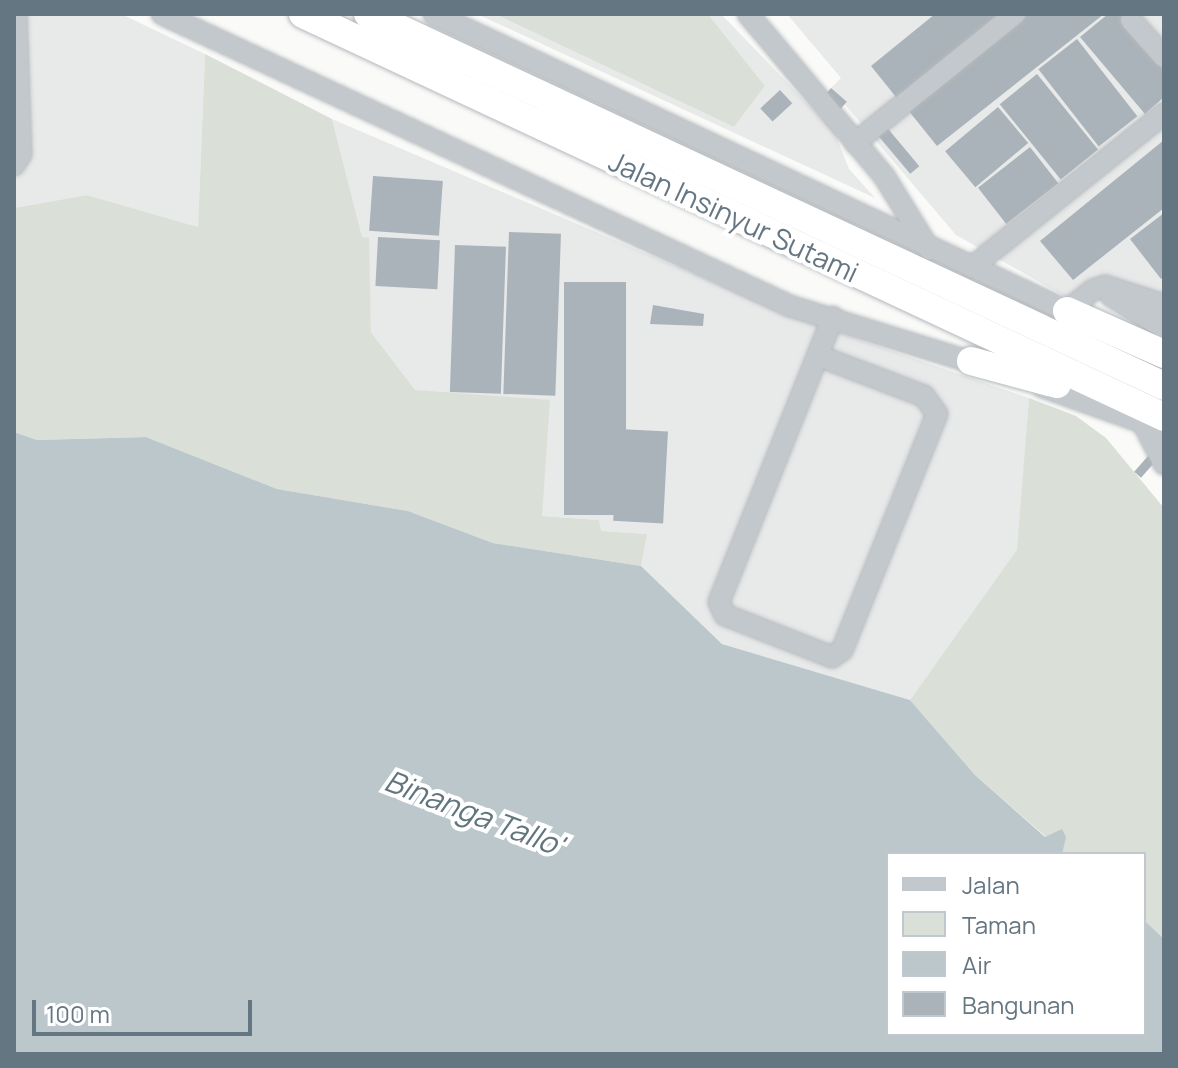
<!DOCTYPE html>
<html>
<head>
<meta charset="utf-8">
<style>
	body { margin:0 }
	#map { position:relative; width:1178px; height:1068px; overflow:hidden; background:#fafaf8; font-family:Manrope,sans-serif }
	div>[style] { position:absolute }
	.built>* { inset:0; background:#e8e9e9 }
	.green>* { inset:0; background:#dadfd7 }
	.water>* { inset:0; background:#bbc7cb }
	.building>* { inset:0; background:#aab3b9; transform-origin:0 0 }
	.roads { filter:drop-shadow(0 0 2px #b4b9bd) drop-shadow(0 0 2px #b4b9bd) }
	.minor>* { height:20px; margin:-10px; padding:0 10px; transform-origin:10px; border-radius:10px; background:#c3c8cc }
	.highway>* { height:28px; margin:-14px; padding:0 14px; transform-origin:14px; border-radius:14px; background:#fff }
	span { translate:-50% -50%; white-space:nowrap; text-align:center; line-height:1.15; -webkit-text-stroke:8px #fff; paint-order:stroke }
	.street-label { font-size:28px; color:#657683 }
	.water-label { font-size:30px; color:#60757c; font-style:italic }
	.frame { position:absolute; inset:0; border:16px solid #657683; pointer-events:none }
	.legend { position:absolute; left:886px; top:852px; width:260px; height:184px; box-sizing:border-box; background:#fff; border:2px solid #c1c8cd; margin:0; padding:10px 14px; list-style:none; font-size:24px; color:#657683 }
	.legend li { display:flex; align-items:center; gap:16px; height:40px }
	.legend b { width:40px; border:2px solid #c1c8cd }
	.scale { position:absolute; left:32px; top:1000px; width:220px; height:36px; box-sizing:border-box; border:4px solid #657683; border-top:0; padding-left:10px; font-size:24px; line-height:28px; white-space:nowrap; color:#657683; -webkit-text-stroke:6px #fff; paint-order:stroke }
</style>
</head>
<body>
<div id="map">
	<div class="built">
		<div style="clip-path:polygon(14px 14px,121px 14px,205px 54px,198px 227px,87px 195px,14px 208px)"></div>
		<div style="clip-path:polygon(477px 14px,495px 14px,734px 127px,765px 86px,708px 14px,721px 14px,834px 131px,849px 169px,875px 198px)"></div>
		<div style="clip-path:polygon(787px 14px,1164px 14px,1164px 294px,1091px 279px,1073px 301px,956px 235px,831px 88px,841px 78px)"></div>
		<div style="clip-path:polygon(332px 119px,799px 319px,1029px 398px,1018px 550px,910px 700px,722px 644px,641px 566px,646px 534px,600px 531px,599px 520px,541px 516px,415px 390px,371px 332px,368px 238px,362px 238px)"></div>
	</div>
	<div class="green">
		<div style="clip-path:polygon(495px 14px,708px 14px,765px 86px,734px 127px)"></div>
		<div style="clip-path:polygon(205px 54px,332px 119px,362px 237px,369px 238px,371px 332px,415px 390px,550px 400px,542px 516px,599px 520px,601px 531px,647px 534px,641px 566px,493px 543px,408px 511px,277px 489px,146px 437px,37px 440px,14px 432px,14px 208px,87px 195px,198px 227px)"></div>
		<div style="clip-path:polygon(1029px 398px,1076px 416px,1106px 438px,1164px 508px,1164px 939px,1144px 920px,1144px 854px,1062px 854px,1062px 830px,1046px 837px,975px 775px,910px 700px,1017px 550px)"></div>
	</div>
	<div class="water">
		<div style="clip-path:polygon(14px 432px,37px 440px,146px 437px,277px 489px,408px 511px,493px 543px,641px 566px,722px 644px,910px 700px,975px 775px,1045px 837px,1062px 829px,1066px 837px,1062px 854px,888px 854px,888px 1034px,1144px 1034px,1144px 920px,1164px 939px,1164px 1054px,14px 1054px)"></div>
	</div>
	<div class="building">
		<div style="clip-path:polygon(935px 14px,1009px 14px,900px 102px,871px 66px)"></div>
		<div style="clip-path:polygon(1028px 14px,1104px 14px,937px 146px,908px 110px)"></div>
		<div style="clip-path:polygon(1108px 14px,1124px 14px,1164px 62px,1164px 97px,1145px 114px,1080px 37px)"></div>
		<div style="left:1077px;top:39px;width:98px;height:49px;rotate:52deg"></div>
		<div style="left:1037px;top:74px;width:97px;height:48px;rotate:51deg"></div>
		<div style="left:831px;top:88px;width:21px;height:11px;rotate:41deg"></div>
		<div style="left:780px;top:90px;width:18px;height:27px;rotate:47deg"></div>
		<div style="left:998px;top:107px;width:47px;height:69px;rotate:50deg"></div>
		<div style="left:884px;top:124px;width:55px;height:12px;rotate:50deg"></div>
		<div style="clip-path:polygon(1164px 140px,1164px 208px,1073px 280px,1040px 241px)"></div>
		<div style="left:1030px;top:147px;width:46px;height:66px;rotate:52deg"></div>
		<div style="left:373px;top:176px;width:70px;height:55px;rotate:4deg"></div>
		<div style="clip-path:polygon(1164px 213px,1164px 277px,1161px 279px,1130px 239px)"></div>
		<div style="left:509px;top:232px;width:52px;height:162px;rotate:2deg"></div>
		<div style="left:378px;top:237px;width:62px;height:49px;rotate:3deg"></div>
		<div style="left:455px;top:245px;width:51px;height:147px;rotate:2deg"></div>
		<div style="left:564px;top:282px;width:62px;height:233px"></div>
		<div style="clip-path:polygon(653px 305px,704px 314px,703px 326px,650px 324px)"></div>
		<div style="left:618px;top:429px;width:50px;height:92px;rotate:3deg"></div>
		<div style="left:1148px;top:456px;width:9px;height:21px;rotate:41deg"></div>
	</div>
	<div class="roads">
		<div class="minor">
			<div style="left:162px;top:14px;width:693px;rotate:24.94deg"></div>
			<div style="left:790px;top:306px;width:203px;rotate:17.2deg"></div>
			<div style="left:434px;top:14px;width:699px;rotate:25.14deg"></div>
			<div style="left:1067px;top:311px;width:33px;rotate:-39deg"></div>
			<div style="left:1093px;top:290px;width:13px;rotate:-18deg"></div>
			<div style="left:1105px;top:286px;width:62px;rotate:17.9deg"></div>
			<div style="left:748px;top:14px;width:212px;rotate:50deg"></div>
			<div style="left:884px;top:176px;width:86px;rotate:58.3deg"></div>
			<div style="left:1131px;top:20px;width:50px;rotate:48.3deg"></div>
			<div style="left:855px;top:143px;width:206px;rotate:-38.9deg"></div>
			<div style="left:14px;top:165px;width:13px;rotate:-58deg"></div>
			<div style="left:21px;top:154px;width:140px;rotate:-92deg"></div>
			<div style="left:972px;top:267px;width:246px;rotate:-38.6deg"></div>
			<div style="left:1111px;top:296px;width:62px;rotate:31.1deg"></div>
			<div style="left:819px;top:356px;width:112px;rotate:20.9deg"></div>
			<div style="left:924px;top:396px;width:22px;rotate:54deg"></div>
			<div style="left:937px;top:414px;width:254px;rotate:111.9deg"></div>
			<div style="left:842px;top:650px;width:12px;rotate:145deg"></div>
			<div style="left:832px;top:657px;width:115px;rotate:-158.6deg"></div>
			<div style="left:725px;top:615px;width:14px;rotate:-115deg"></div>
			<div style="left:719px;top:602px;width:307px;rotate:-68.2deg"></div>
			<div style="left:1041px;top:386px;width:131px;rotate:19.7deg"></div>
			<div style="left:1146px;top:414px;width:9px;rotate:108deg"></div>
			<div style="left:1143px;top:423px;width:46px;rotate:62.9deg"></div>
		</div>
		<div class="highway">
			<div style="left:303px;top:14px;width:951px;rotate:25.08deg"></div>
			<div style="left:368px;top:14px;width:879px;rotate:25.05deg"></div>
			<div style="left:1067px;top:311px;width:106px;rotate:23.9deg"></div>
			<div style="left:971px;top:361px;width:89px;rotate:15deg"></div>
		</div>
	</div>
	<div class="street-label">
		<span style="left:734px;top:216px;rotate:25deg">Jalan Insinyur Sutami</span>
	</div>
	<div class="water-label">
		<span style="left:474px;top:813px;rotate:21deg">Binanga Tallo'</span>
	</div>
	<div class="frame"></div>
	<ul class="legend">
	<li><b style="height:10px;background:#c3c8cc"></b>Jalan</li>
	<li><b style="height:22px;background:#dadfd7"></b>Taman</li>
	<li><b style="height:22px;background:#bbc7cb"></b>Air</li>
	<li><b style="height:22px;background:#aab3b9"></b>Bangunan</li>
	</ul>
	<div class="scale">100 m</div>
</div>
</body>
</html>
